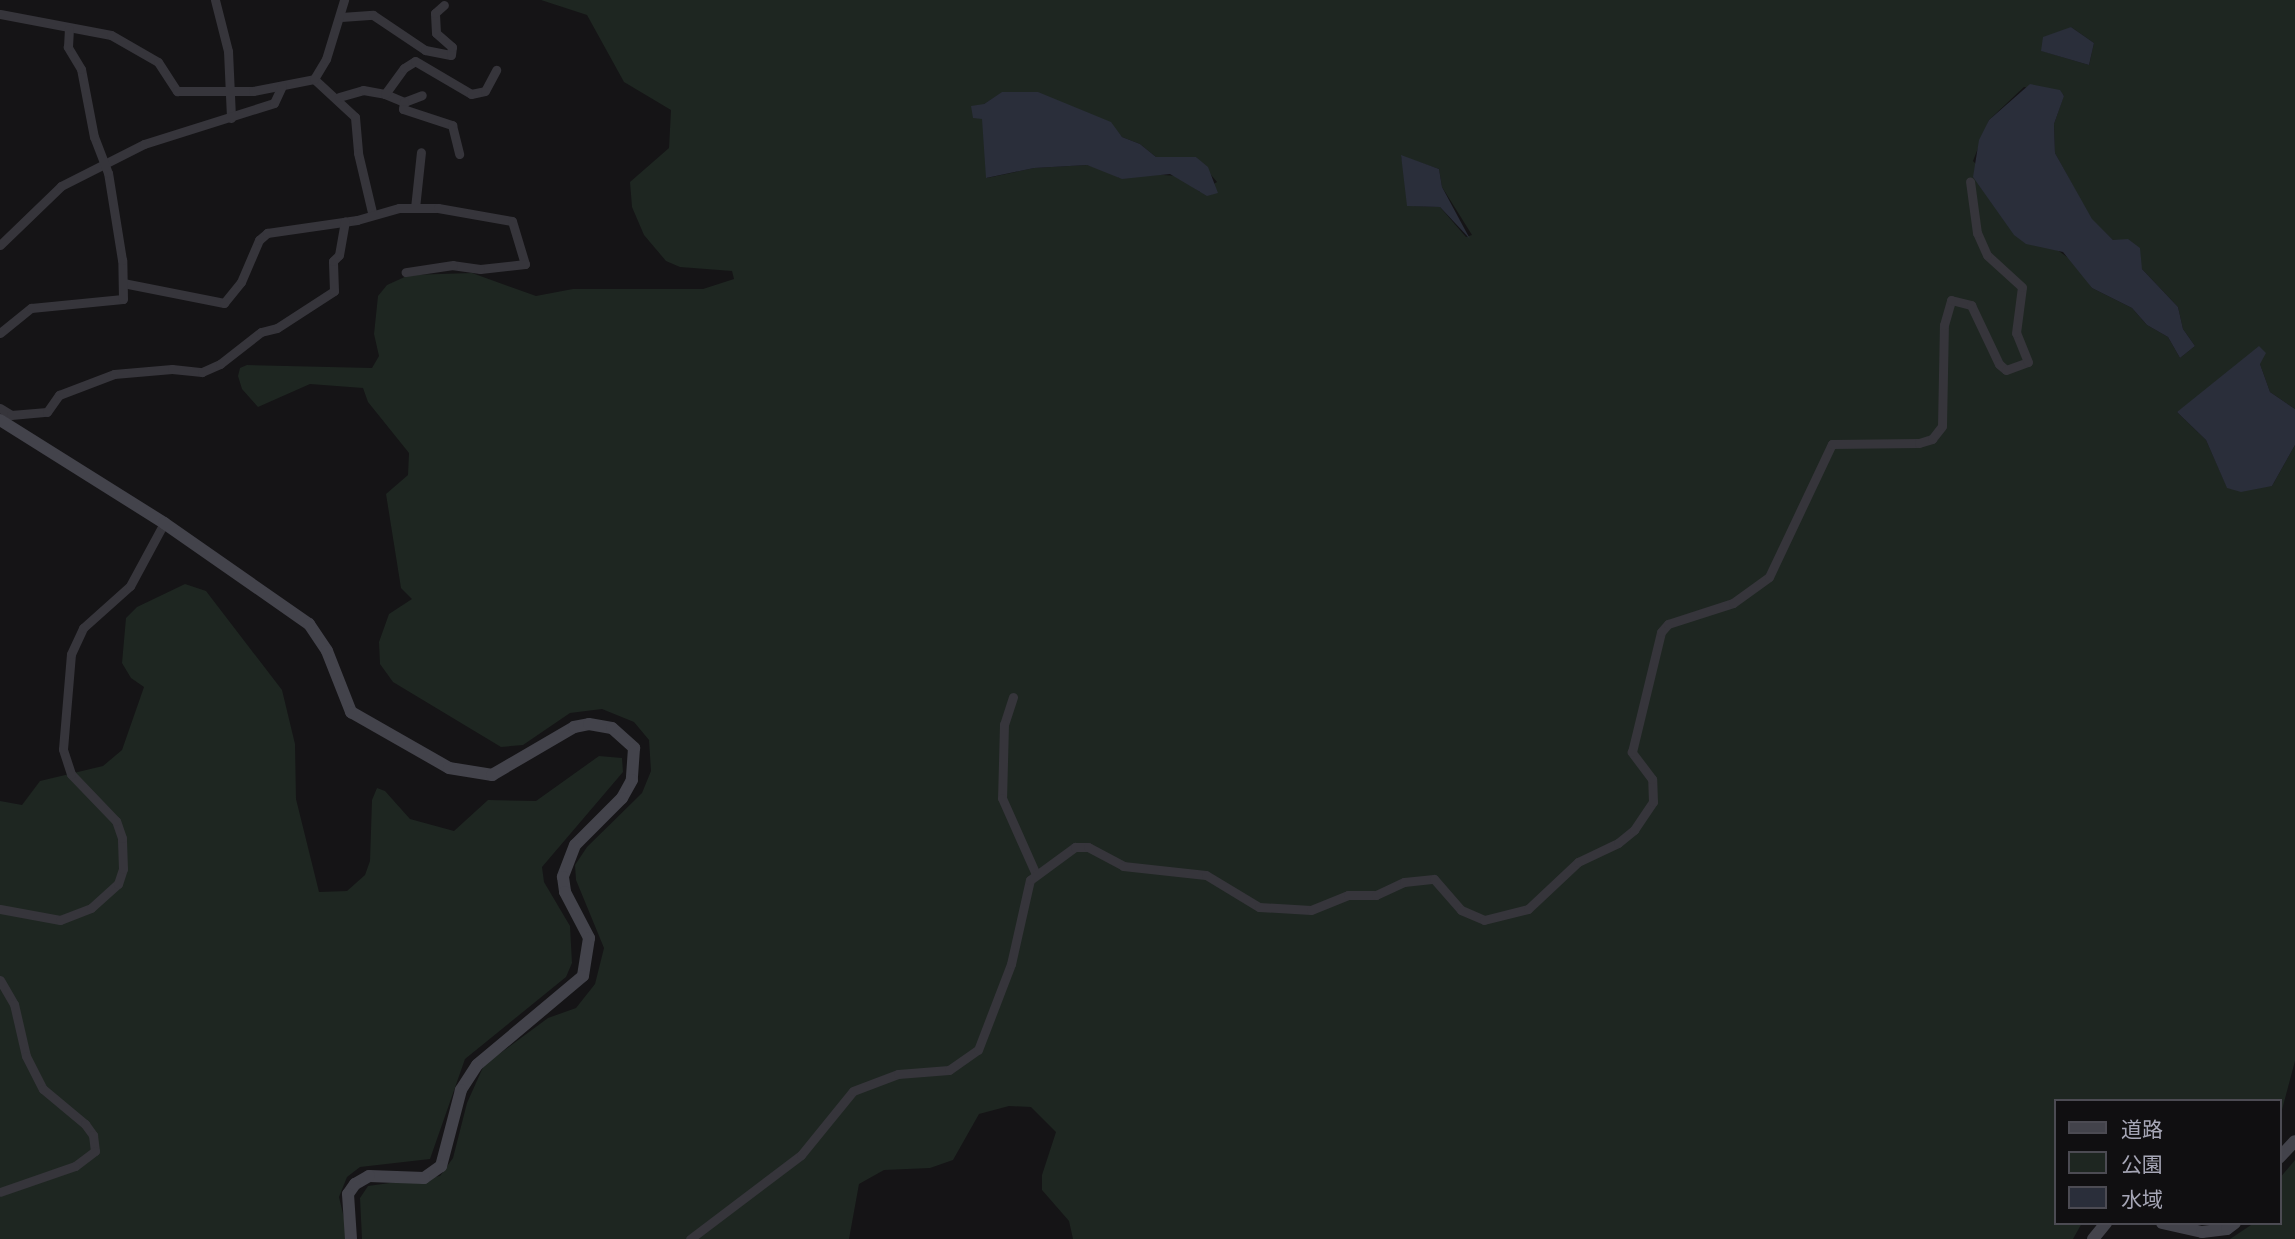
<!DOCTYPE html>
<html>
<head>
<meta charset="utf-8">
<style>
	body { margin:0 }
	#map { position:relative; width:2295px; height:1239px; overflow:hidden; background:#151416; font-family:"Varela Round","Noto Sans JP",sans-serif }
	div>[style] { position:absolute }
	.green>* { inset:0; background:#1e2621 }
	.water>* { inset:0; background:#2a2e3a }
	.street>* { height:9px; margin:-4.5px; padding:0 4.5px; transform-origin:4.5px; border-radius:4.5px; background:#36353b }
	.secondary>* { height:12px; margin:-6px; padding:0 6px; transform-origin:6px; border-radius:6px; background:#43434b }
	span { translate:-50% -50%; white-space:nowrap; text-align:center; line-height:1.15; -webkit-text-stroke:6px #100f11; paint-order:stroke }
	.legend { position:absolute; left:2054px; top:1099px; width:228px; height:126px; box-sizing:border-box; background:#100f11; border:2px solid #4c4b53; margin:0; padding:9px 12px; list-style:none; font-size:21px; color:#a6a6b6 }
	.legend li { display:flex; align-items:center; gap:14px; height:35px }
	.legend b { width:35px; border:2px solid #4c4b53 }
</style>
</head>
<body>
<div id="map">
	<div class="green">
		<div style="clip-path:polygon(evenodd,541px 0,2295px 0,2295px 409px,2270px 392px,2260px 364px,2177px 412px,2206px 440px,2227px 487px,2272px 486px,2295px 445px,2295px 1061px,2279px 1121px,2279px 1101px,2055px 1101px,2055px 1223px,2082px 1223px,2073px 1239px,1073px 1239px,1069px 1221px,1042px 1190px,1042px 1175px,1056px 1132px,1031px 1107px,1009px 1106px,979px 1114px,953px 1160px,930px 1168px,884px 1170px,859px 1184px,849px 1239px,362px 1239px,360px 1198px,368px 1186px,440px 1176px,453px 1158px,467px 1103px,484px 1065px,548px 1018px,576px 1008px,595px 984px,604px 948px,576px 880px,575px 865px,587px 847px,642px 793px,651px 771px,649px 740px,634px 722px,602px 709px,570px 713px,523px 745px,501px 747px,393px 682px,380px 664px,379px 642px,389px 614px,412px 599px,401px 588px,386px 494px,408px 475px,409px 453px,368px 402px,363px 388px,310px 384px,258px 407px,242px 389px,238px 376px,240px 368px,247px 365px,372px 368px,379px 356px,374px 334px,378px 296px,387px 285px,409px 275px,472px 273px,536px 296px,573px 289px,703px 289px,734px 279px,732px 271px,680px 267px,666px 261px,644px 235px,632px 207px,630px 182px,669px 148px,671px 110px,624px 82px,587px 15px,541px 0,2071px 27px,2094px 43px,2089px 65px,2042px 51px,2071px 27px,541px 0,2024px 87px,2064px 95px,2054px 124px,2055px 153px,2091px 219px,2113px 240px,2128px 240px,2142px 269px,2178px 307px,2183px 329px,2195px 346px,2180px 358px,2168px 337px,2147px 325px,2132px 308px,2092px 288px,2074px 262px,2056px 249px,1973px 161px,1989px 120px,2024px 87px,541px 0,1003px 92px,1112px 126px,1122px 137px,1140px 144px,1156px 157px,1196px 157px,1217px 182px,1200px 192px,1178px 176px,1149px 174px,1119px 178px,1110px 171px,1087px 165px,1034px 168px,987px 178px,984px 104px,1003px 92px,541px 0,1401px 156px,1439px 169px,1442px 187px,1472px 235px,1466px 237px,1440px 207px,1413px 206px,1401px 156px)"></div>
		<div style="clip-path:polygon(185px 584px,206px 591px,282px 690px,295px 744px,296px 799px,319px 892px,347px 891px,365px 875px,370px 861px,372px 800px,377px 788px,385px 791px,410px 819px,454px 831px,488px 800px,536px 801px,599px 756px,622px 758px,623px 772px,542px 867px,544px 882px,570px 926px,572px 963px,566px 977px,465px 1059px,430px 1159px,360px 1167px,347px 1177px,339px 1197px,349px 1239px,0 1239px,0 801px,22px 805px,40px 781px,103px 766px,122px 750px,144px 687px,131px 678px,122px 663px,126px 618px,137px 607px)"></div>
		<div style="clip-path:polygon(2295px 1160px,2295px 1239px,2230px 1239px,2254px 1223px,2279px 1223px,2279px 1179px)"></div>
	</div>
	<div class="water">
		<div style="clip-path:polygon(2071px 27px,2094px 43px,2089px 65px,2041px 51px,2043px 37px)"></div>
		<div style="clip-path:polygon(2030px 84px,2060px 90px,2064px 96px,2054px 124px,2055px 153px,2092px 219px,2113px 240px,2128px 239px,2140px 248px,2142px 269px,2178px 307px,2183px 329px,2195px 346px,2180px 358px,2168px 337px,2147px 325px,2132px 308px,2092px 288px,2063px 252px,2026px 244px,2014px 235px,1973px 177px,1979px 140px,1989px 120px)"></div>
		<div style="clip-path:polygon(1002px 92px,1038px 92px,1111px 122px,1122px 137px,1140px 144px,1156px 157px,1196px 157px,1208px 167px,1218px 193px,1207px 196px,1170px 174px,1122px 179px,1087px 165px,1034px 168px,986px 178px,982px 119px,973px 118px,971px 106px,984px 104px)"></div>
		<div style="clip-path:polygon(1401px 155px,1439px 169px,1442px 187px,1470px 239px,1440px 207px,1407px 206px)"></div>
		<div style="clip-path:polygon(2259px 346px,2266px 353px,2260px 364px,2270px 392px,2295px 409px,2295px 445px,2272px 486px,2241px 492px,2227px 488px,2206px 440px,2177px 412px)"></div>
	</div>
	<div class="street">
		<div style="left:215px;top:0;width:53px;rotate:75.7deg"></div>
		<div style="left:228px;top:51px;width:67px;rotate:87.4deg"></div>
		<div style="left:0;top:14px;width:113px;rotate:10.7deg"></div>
		<div style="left:111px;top:35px;width:54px;rotate:29.9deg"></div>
		<div style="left:158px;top:62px;width:35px;rotate:57deg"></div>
		<div style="left:177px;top:91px;width:76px"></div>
		<div style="left:253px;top:91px;width:62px;rotate:-11.1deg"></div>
		<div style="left:314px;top:79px;width:56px;rotate:42.8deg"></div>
		<div style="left:355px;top:117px;width:36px;rotate:85deg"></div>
		<div style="left:358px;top:153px;width:61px;rotate:76.7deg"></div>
		<div style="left:341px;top:17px;width:32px;rotate:-4deg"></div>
		<div style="left:373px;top:15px;width:63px;rotate:33.9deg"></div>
		<div style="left:425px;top:50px;width:26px;rotate:11deg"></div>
		<div style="left:451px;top:55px;width:8px;rotate:-83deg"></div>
		<div style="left:452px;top:47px;width:21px;rotate:-139deg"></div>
		<div style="left:436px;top:33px;width:20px;rotate:-93deg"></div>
		<div style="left:435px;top:13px;width:12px;rotate:-42deg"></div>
		<div style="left:314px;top:79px;width:23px;rotate:-59deg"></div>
		<div style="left:326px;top:59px;width:62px;rotate:-73deg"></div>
		<div style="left:385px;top:94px;width:21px;rotate:23deg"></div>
		<div style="left:404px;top:102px;width:19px;rotate:-21deg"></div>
		<div style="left:339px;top:97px;width:25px;rotate:-16deg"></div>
		<div style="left:363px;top:90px;width:22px;rotate:10deg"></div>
		<div style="left:385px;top:94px;width:32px;rotate:-54deg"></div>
		<div style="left:404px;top:68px;width:13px;rotate:-32deg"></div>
		<div style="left:415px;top:61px;width:65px;rotate:30.5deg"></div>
		<div style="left:471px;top:94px;width:14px;rotate:-12deg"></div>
		<div style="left:485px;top:91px;width:24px;rotate:-62deg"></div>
		<div style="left:404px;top:102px;width:7px;rotate:98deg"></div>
		<div style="left:403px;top:109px;width:52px;rotate:18.1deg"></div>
		<div style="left:452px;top:125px;width:30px;rotate:76deg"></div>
		<div style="left:415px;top:208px;width:56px;rotate:-83.9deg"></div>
		<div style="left:0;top:245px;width:85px;rotate:-44deg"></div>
		<div style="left:61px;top:186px;width:93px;rotate:-26.8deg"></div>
		<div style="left:144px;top:144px;width:136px;rotate:-17.5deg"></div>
		<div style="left:274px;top:103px;width:19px;rotate:-65deg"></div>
		<div style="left:123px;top:283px;width:103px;rotate:11.2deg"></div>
		<div style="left:224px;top:303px;width:27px;rotate:-51deg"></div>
		<div style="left:241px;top:282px;width:46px;rotate:-66.8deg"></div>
		<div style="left:259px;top:240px;width:11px;rotate:-41deg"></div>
		<div style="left:267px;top:233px;width:91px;rotate:-8.2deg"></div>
		<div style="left:357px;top:220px;width:44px;rotate:-15.9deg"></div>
		<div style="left:399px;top:208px;width:39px"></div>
		<div style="left:438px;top:208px;width:75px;rotate:10deg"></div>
		<div style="left:512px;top:221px;width:45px;rotate:73.2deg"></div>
		<div style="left:525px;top:264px;width:45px;rotate:173.7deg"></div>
		<div style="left:480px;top:269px;width:27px;rotate:-172deg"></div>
		<div style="left:453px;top:265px;width:48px;rotate:171.5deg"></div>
		<div style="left:0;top:333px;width:40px;rotate:-39deg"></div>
		<div style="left:31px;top:308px;width:92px;rotate:-5.6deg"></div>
		<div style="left:123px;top:299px;width:39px;rotate:-91deg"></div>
		<div style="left:122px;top:260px;width:88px;rotate:-99.1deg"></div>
		<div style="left:108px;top:173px;width:39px;rotate:-111deg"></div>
		<div style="left:94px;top:137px;width:69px;rotate:-100.8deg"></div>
		<div style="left:81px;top:69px;width:26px;rotate:-121deg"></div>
		<div style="left:68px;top:47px;width:18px;rotate:-87deg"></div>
		<div style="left:0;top:408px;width:13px;rotate:32deg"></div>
		<div style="left:11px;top:415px;width:36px;rotate:-5deg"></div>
		<div style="left:47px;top:412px;width:21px;rotate:-55deg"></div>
		<div style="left:59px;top:395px;width:59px;rotate:-20.9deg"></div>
		<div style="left:114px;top:374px;width:58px;rotate:-4.9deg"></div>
		<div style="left:172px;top:369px;width:30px;rotate:6deg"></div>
		<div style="left:202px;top:372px;width:20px;rotate:-24deg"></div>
		<div style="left:220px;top:364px;width:52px;rotate:-38deg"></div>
		<div style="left:261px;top:332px;width:16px;rotate:-14deg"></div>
		<div style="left:277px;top:328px;width:68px;rotate:-33deg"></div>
		<div style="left:334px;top:291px;width:30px;rotate:-92deg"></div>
		<div style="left:333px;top:261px;width:8px;rotate:-45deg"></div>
		<div style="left:339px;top:255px;width:34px;rotate:-80deg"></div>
		<div style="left:1013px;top:697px;width:28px;rotate:108deg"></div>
		<div style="left:1004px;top:724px;width:74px;rotate:91.5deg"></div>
		<div style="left:1002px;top:798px;width:81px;rotate:66deg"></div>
		<div style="left:0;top:909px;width:61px;rotate:10.4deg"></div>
		<div style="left:60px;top:920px;width:33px;rotate:-21deg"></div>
		<div style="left:91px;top:908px;width:36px;rotate:-42deg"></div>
		<div style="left:118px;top:884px;width:16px;rotate:-72deg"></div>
		<div style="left:123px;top:869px;width:31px;rotate:-92deg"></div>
		<div style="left:122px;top:838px;width:18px;rotate:-109deg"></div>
		<div style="left:116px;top:821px;width:65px;rotate:-133.8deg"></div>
		<div style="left:71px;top:774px;width:26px;rotate:-108deg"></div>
		<div style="left:63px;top:749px;width:95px;rotate:-85.2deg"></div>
		<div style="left:71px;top:654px;width:29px;rotate:-65deg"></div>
		<div style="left:83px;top:628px;width:63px;rotate:-41.8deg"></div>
		<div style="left:130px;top:586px;width:72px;rotate:-61.6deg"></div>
		<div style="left:0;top:980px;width:28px;rotate:60deg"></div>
		<div style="left:14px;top:1004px;width:53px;rotate:77deg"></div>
		<div style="left:26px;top:1056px;width:37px;rotate:63deg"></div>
		<div style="left:43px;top:1089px;width:55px;rotate:39.8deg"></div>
		<div style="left:85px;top:1124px;width:14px;rotate:54deg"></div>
		<div style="left:93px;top:1135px;width:16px;rotate:83deg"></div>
		<div style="left:95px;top:1151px;width:25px;rotate:143deg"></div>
		<div style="left:75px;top:1166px;width:79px;rotate:160.9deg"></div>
		<div style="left:690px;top:1239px;width:139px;rotate:-37.1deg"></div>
		<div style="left:801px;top:1155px;width:82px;rotate:-50.9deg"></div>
		<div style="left:853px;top:1091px;width:48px;rotate:-20.7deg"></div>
		<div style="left:898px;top:1074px;width:51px;rotate:-4.5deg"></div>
		<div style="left:949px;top:1070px;width:35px;rotate:-35deg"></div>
		<div style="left:978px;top:1050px;width:92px;rotate:-69deg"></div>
		<div style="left:1011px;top:964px;width:86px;rotate:-77.3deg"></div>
		<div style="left:1030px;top:880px;width:56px;rotate:-36.3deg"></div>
		<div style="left:1075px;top:847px;width:13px"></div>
		<div style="left:1088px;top:847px;width:40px;rotate:28deg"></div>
		<div style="left:1123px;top:866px;width:83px;rotate:6.2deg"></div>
		<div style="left:1206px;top:875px;width:62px;rotate:31.1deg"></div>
		<div style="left:1259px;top:907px;width:52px;rotate:3.3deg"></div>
		<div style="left:1311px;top:910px;width:40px;rotate:-22deg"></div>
		<div style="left:1348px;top:895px;width:28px"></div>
		<div style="left:1376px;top:895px;width:31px;rotate:-25deg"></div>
		<div style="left:1404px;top:882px;width:30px;rotate:-6deg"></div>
		<div style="left:1434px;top:879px;width:41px;rotate:48.9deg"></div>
		<div style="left:1461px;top:910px;width:25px;rotate:23deg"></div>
		<div style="left:1484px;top:920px;width:45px;rotate:-14deg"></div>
		<div style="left:1528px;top:909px;width:69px;rotate:-43.2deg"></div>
		<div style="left:1578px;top:862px;width:44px;rotate:-25.4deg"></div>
		<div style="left:1618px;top:843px;width:21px;rotate:-39deg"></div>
		<div style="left:1634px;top:830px;width:34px;rotate:-56deg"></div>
		<div style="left:1653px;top:802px;width:23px;rotate:-92deg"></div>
		<div style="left:1652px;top:779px;width:34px;rotate:-127deg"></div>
		<div style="left:1632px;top:752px;width:123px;rotate:-76.4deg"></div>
		<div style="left:1661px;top:632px;width:11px;rotate:-49deg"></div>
		<div style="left:1668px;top:624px;width:68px;rotate:-17.9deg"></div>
		<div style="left:1733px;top:603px;width:44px;rotate:-35.8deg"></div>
		<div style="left:1769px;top:577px;width:147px;rotate:-64.7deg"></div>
		<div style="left:1832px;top:444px;width:87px;rotate:-0.7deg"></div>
		<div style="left:1919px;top:443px;width:14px;rotate:-17deg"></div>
		<div style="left:1932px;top:439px;width:16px;rotate:-52deg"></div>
		<div style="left:1942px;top:426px;width:101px;rotate:-88.9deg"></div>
		<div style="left:1944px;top:325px;width:26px;rotate:-74deg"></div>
		<div style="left:1951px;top:300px;width:21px;rotate:14deg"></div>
		<div style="left:1971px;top:305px;width:65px;rotate:64.6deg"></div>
		<div style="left:1999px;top:364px;width:9px;rotate:41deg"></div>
		<div style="left:2006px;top:370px;width:23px;rotate:-20deg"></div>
		<div style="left:2028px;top:362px;width:31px;rotate:-112deg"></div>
		<div style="left:2016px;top:333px;width:46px;rotate:-82.6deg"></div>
		<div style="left:2022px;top:287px;width:47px;rotate:-137.6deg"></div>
		<div style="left:1987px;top:255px;width:24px;rotate:-114deg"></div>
		<div style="left:1977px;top:233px;width:52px;rotate:-97.7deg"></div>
	</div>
	<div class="secondary">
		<div style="left:0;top:420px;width:194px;rotate:32.1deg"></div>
		<div style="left:164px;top:523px;width:177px;rotate:34.9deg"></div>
		<div style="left:309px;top:624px;width:32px;rotate:56deg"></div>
		<div style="left:327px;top:651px;width:66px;rotate:68.5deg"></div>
		<div style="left:351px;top:712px;width:113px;rotate:29.7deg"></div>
		<div style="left:449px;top:768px;width:44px;rotate:9.2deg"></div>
		<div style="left:492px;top:775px;width:95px;rotate:-30.3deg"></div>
		<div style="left:574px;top:727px;width:15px;rotate:-11deg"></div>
		<div style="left:589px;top:724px;width:23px;rotate:10deg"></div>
		<div style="left:612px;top:728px;width:30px;rotate:42deg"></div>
		<div style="left:634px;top:748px;width:32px;rotate:94deg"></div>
		<div style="left:632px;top:780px;width:21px;rotate:119deg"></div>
		<div style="left:622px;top:798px;width:66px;rotate:135deg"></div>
		<div style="left:575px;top:845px;width:34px;rotate:111deg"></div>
		<div style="left:563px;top:877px;width:15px;rotate:82deg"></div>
		<div style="left:565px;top:892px;width:52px;rotate:62.4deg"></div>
		<div style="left:589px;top:938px;width:38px;rotate:99deg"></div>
		<div style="left:583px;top:976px;width:138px;rotate:140deg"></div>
		<div style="left:477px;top:1065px;width:30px;rotate:123deg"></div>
		<div style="left:461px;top:1090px;width:79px;rotate:104.7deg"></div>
		<div style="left:441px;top:1166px;width:21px;rotate:145deg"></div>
		<div style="left:424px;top:1178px;width:55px;rotate:-177.9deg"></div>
		<div style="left:369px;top:1176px;width:16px;rotate:150deg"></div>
		<div style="left:355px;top:1184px;width:12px;rotate:125deg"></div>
		<div style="left:348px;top:1194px;width:45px;rotate:86.2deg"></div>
		<div style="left:2279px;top:1158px;width:23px;rotate:-47deg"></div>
		<div style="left:2162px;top:1223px;width:41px;rotate:12.7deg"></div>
		<div style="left:2202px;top:1232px;width:25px;rotate:-7deg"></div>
		<div style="left:2227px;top:1229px;width:10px;rotate:-37deg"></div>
		<div style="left:2093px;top:1239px;width:21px;rotate:-51deg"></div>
	</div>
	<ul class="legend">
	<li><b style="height:9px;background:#43434b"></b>道路</li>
	<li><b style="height:19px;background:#1e2621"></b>公園</li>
	<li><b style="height:19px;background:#2a2e3a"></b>水域</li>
	</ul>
</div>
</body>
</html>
